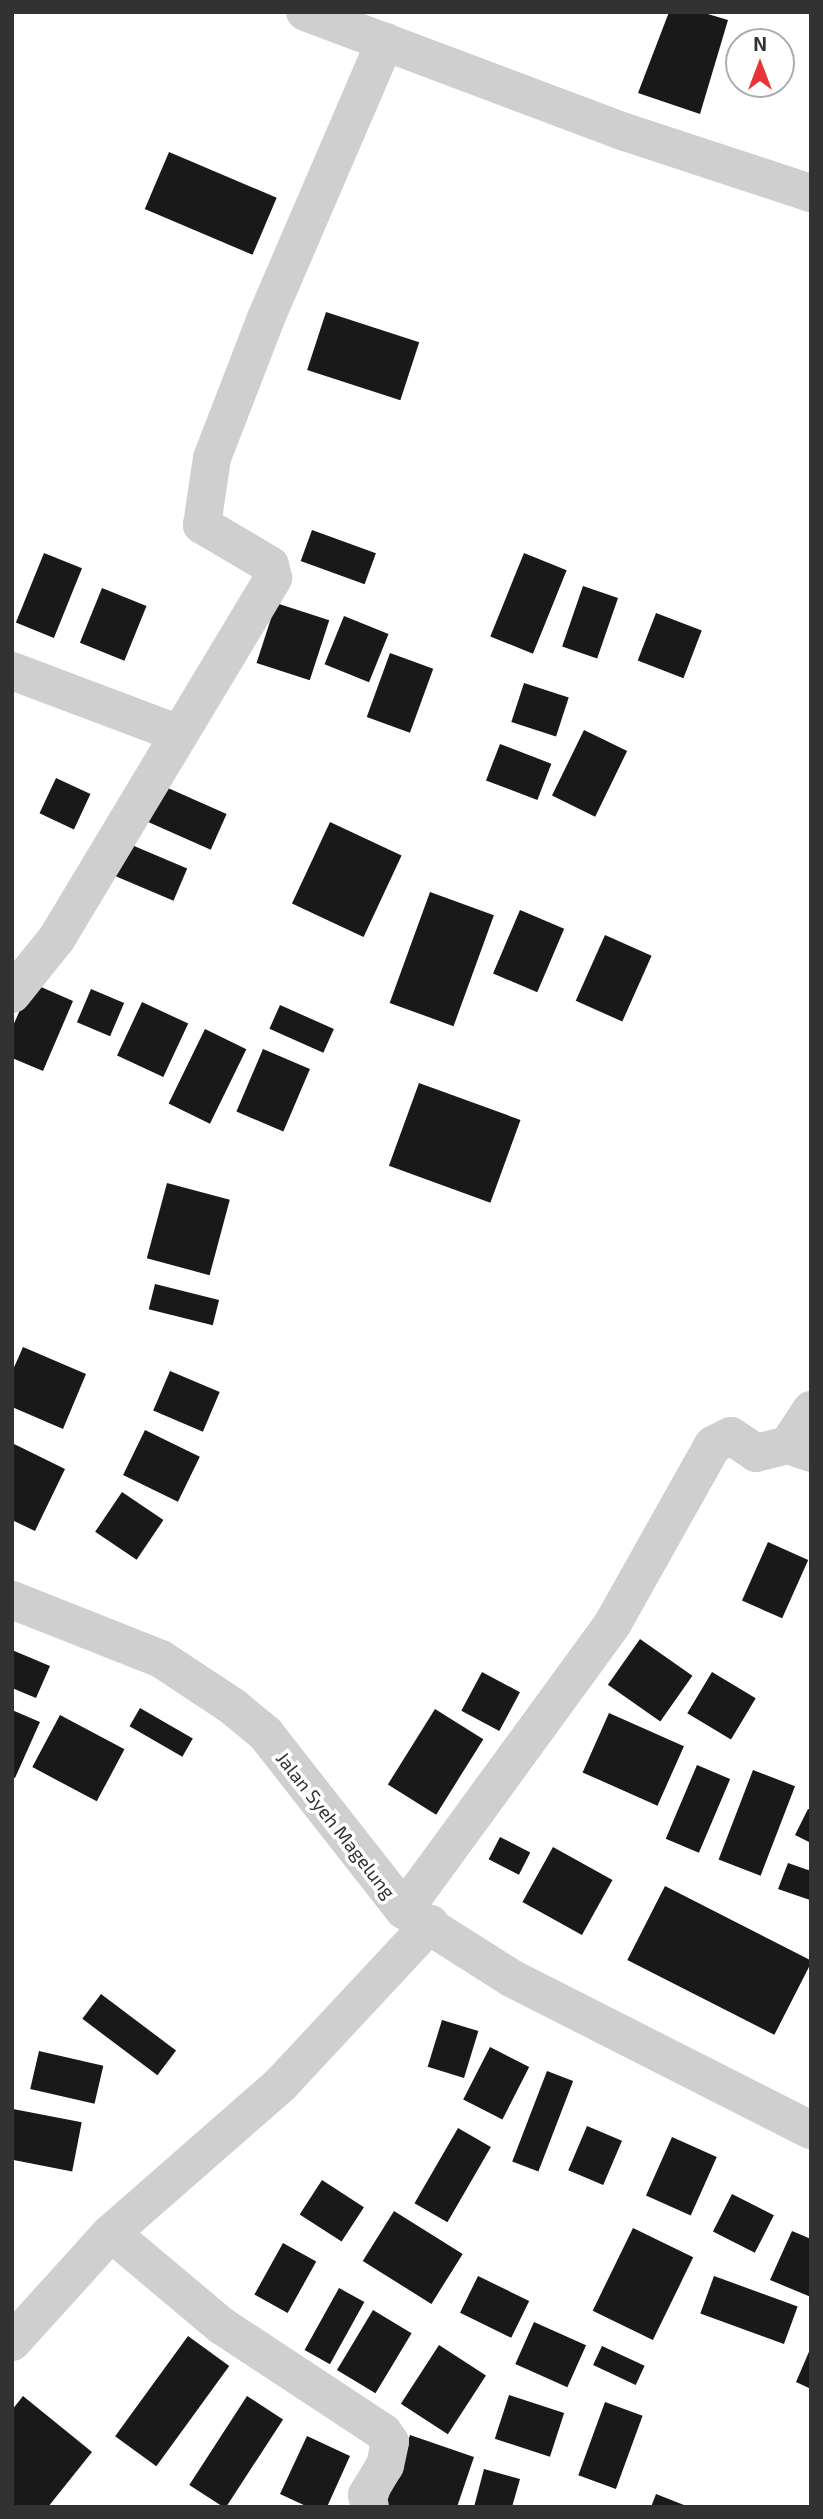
<!DOCTYPE html>
<html>
<head>
<meta charset="utf-8">
<style>
	body { margin:0 }
	#map { position:relative; width:823px; height:2519px; overflow:hidden; background:#fff; font-family:"Exo 2",sans-serif }
	div>[style] { position:absolute }
	.building>* { inset:0; background:#191919; transform-origin:0 0 }
	.minor>* { height:38px; margin:-19px; padding:0 19px; transform-origin:19px; border-radius:19px; background:#cfcfcf }
	span { translate:-50% -50%; white-space:nowrap; text-align:center; line-height:1.15; -webkit-text-stroke:7px #fff; paint-order:stroke }
	.street-label { font-size:19px; color:#323232 }
	.frame { position:absolute; inset:0; border:14px solid #323232; pointer-events:none }
	.north { position:absolute; left:725px; top:28px; width:70px; height:70px; box-sizing:border-box; background:#fff; border:2px solid #adadad; border-radius:50%; rotate:0deg; font-size:19px; font-weight:700; line-height:28px; text-align:center; color:#323232 }
	.north::after { content:''; display:block; margin:auto; width:24px; height:32px; background:#e93437; clip-path:polygon(50% 0,100% 100%,50% 72%,0 100%) }
</style>
</head>
<body>
<div id="map">
	<div class="building">
		<div style="clip-path:polygon(669px 12px,701px 12px,728px 20px,700px 114px,638px 93px)"></div>
		<div style="left:169px;top:152px;width:117px;height:62px;rotate:23deg"></div>
		<div style="left:326px;top:312px;width:98px;height:61px;rotate:18deg"></div>
		<div style="left:312px;top:530px;width:68px;height:33px;rotate:20deg"></div>
		<div style="left:44px;top:553px;width:41px;height:75px;rotate:22deg"></div>
		<div style="left:524px;top:553px;width:46px;height:90px;rotate:22deg"></div>
		<div style="left:583px;top:586px;width:37px;height:64px;rotate:19deg"></div>
		<div style="left:102px;top:588px;width:48px;height:59px;rotate:22deg"></div>
		<div style="left:276px;top:603px;width:56px;height:63px;rotate:18deg"></div>
		<div style="left:656px;top:613px;width:49px;height:51px;rotate:21deg"></div>
		<div style="left:344px;top:616px;width:48px;height:52px;rotate:22deg"></div>
		<div style="left:390px;top:653px;width:46px;height:68px;rotate:20deg"></div>
		<div style="left:524px;top:683px;width:47px;height:41px;rotate:18deg"></div>
		<div style="left:584px;top:730px;width:48px;height:73px;rotate:26deg"></div>
		<div style="left:500px;top:744px;width:55px;height:39px;rotate:21deg"></div>
		<div style="left:56px;top:778px;width:38px;height:39px;rotate:25deg"></div>
		<div style="left:159px;top:784px;width:74px;height:39px;rotate:24deg"></div>
		<div style="left:330px;top:822px;width:79px;height:90px;rotate:25deg"></div>
		<div style="left:120px;top:840px;width:73px;height:35px;rotate:23deg"></div>
		<div style="left:430px;top:892px;width:68px;height:118px;rotate:20deg"></div>
		<div style="left:520px;top:910px;width:48px;height:69px;rotate:23deg"></div>
		<div style="left:605px;top:935px;width:51px;height:72px;rotate:24deg"></div>
		<div style="clip-path:polygon(32px 983px,73px 1001px,43px 1071px,12px 1058px,12px 1028px)"></div>
		<div style="left:91px;top:989px;width:36px;height:36px;rotate:23deg"></div>
		<div style="left:142px;top:1002px;width:51px;height:59px;rotate:25deg"></div>
		<div style="left:280px;top:1005px;width:59px;height:26px;rotate:24deg"></div>
		<div style="left:205px;top:1029px;width:46px;height:83px;rotate:26deg"></div>
		<div style="left:263px;top:1049px;width:51px;height:68px;rotate:23deg"></div>
		<div style="left:419px;top:1083px;width:108px;height:88px;rotate:20deg"></div>
		<div style="left:167px;top:1183px;width:65px;height:78px;rotate:15deg"></div>
		<div style="left:155px;top:1284px;width:66px;height:26px;rotate:14deg"></div>
		<div style="clip-path:polygon(23px 1347px,86px 1374px,63px 1429px,12px 1407px,12px 1372px)"></div>
		<div style="left:170px;top:1371px;width:54px;height:43px;rotate:23deg"></div>
		<div style="left:145px;top:1430px;width:61px;height:50px;rotate:26deg"></div>
		<div style="clip-path:polygon(12px 1443px,65px 1469px,35px 1531px,12px 1520px)"></div>
		<div style="left:122px;top:1492px;width:50px;height:48px;rotate:34deg"></div>
		<div style="left:768px;top:1542px;width:44px;height:64px;rotate:24deg"></div>
		<div style="left:640px;top:1639px;width:64px;height:56px;rotate:35deg"></div>
		<div style="clip-path:polygon(12px 1650px,50px 1666px,36px 1698px,12px 1688px)"></div>
		<div style="left:482px;top:1672px;width:43px;height:44px;rotate:28deg"></div>
		<div style="left:712px;top:1672px;width:51px;height:48px;rotate:31deg"></div>
		<div style="left:140px;top:1708px;width:61px;height:21px;rotate:30deg"></div>
		<div style="left:435px;top:1709px;width:57px;height:89px;rotate:32deg"></div>
		<div style="clip-path:polygon(12px 1710px,40px 1722px,15px 1778px,12px 1777px)"></div>
		<div style="left:609px;top:1713px;width:82px;height:65px;rotate:24deg"></div>
		<div style="left:60px;top:1715px;width:73px;height:59px;rotate:28deg"></div>
		<div style="left:697px;top:1765px;width:36px;height:80px;rotate:23deg"></div>
		<div style="left:753px;top:1770px;width:45px;height:96px;rotate:21deg"></div>
		<div style="clip-path:polygon(808px 1809px,811px 1810px,811px 1843px,795px 1835px)"></div>
		<div style="left:500px;top:1837px;width:34px;height:25px;rotate:27deg"></div>
		<div style="left:553px;top:1847px;width:68px;height:63px;rotate:29deg"></div>
		<div style="clip-path:polygon(788px 1863px,811px 1871px,810px 1900px,778px 1889px)"></div>
		<div style="left:665px;top:1886px;width:165px;height:83px;rotate:27deg"></div>
		<div style="left:101px;top:1994px;width:94px;height:31px;rotate:37deg"></div>
		<div style="left:442px;top:2020px;width:38px;height:49px;rotate:17deg"></div>
		<div style="left:490px;top:2047px;width:44px;height:59px;rotate:27deg"></div>
		<div style="left:39px;top:2051px;width:66px;height:39px;rotate:13deg"></div>
		<div style="left:547px;top:2071px;width:28px;height:97px;rotate:21deg"></div>
		<div style="left:13px;top:2109px;width:70px;height:50px;rotate:11deg"></div>
		<div style="left:587px;top:2126px;width:38px;height:48px;rotate:23deg"></div>
		<div style="left:458px;top:2128px;width:38px;height:87px;rotate:30deg"></div>
		<div style="left:672px;top:2137px;width:49px;height:64px;rotate:24deg"></div>
		<div style="left:322px;top:2180px;width:50px;height:41px;rotate:33deg"></div>
		<div style="left:732px;top:2194px;width:47px;height:42px;rotate:27deg"></div>
		<div style="left:394px;top:2211px;width:81px;height:59px;rotate:32deg"></div>
		<div style="left:633px;top:2228px;width:67px;height:92px;rotate:26deg"></div>
		<div style="clip-path:polygon(792px 2231px,811px 2239px,811px 2297px,770px 2280px)"></div>
		<div style="left:283px;top:2243px;width:38px;height:59px;rotate:29deg"></div>
		<div style="left:478px;top:2276px;width:57px;height:41px;rotate:26deg"></div>
		<div style="left:714px;top:2276px;width:89px;height:40px;rotate:20deg"></div>
		<div style="left:339px;top:2288px;width:29px;height:71px;rotate:29deg"></div>
		<div style="left:373px;top:2310px;width:45px;height:70px;rotate:31deg"></div>
		<div style="left:534px;top:2322px;width:57px;height:46px;rotate:24deg"></div>
		<div style="left:188px;top:2336px;width:51px;height:124px;rotate:36deg"></div>
		<div style="left:439px;top:2345px;width:56px;height:70px;rotate:33deg"></div>
		<div style="left:602px;top:2346px;width:47px;height:21px;rotate:25deg"></div>
		<div style="clip-path:polygon(811px 2347px,811px 2389px,796px 2382px)"></div>
		<div style="left:509px;top:2395px;width:58px;height:46px;rotate:18deg"></div>
		<div style="clip-path:polygon(23px 2396px,92px 2452px,48px 2507px,12px 2507px,12px 2410px)"></div>
		<div style="left:247px;top:2396px;width:43px;height:106px;rotate:33deg"></div>
		<div style="left:605px;top:2402px;width:40px;height:78px;rotate:20deg"></div>
		<div style="clip-path:polygon(410px 2435px,474px 2457px,457px 2507px,385px 2507px)"></div>
		<div style="clip-path:polygon(307px 2436px,350px 2456px,327px 2507px,308px 2507px,280px 2494px)"></div>
		<div style="clip-path:polygon(484px 2469px,520px 2479px,512px 2507px,474px 2507px)"></div>
		<div style="clip-path:polygon(656px 2494px,689px 2507px,651px 2507px)"></div>
	</div>
	<div class="minor">
		<div style="left:305px;top:12px;width:342px;rotate:20.6deg"></div>
		<div style="left:625px;top:132px;width:196px;rotate:18.2deg"></div>
		<div style="left:12px;top:671px;width:179px;rotate:20.6deg"></div>
		<div style="left:12px;top:994px;width:72px;rotate:-51.2deg"></div>
		<div style="left:57px;top:938px;width:420px;rotate:-59deg"></div>
		<div style="left:273px;top:578px;width:13px;rotate:-103deg"></div>
		<div style="left:270px;top:565px;width:79px;rotate:-149.5deg"></div>
		<div style="left:202px;top:525px;width:68px;rotate:-81.5deg"></div>
		<div style="left:212px;top:458px;width:150px;rotate:-68.9deg"></div>
		<div style="left:266px;top:318px;width:301px;rotate:-66.7deg"></div>
		<div style="left:788px;top:1445px;width:42px;rotate:-56.7deg"></div>
		<div style="left:12px;top:1600px;width:160px;rotate:21.6deg"></div>
		<div style="left:161px;top:1659px;width:85px;rotate:33.5deg"></div>
		<div style="left:232px;top:1706px;width:43px;rotate:39.3deg"></div>
		<div style="left:265px;top:1733px;width:225px;rotate:51.9deg"></div>
		<div style="left:404px;top:1910px;width:127px;rotate:32.4deg"></div>
		<div style="left:511px;top:1978px;width:336px;rotate:26.9deg"></div>
		<div style="left:404px;top:1910px;width:355px;rotate:-53.9deg"></div>
		<div style="left:613px;top:1623px;width:204px;rotate:-60.7deg"></div>
		<div style="left:713px;top:1445px;width:20px;rotate:-27deg"></div>
		<div style="left:731px;top:1436px;width:30px;rotate:34deg"></div>
		<div style="left:756px;top:1453px;width:33px;rotate:-14deg"></div>
		<div style="left:788px;top:1445px;width:24px;rotate:19deg"></div>
		<div style="left:111px;top:2233px;width:145px;rotate:40deg"></div>
		<div style="left:222px;top:2326px;width:193px;rotate:33.4deg"></div>
		<div style="left:383px;top:2432px;width:12px;rotate:55deg"></div>
		<div style="left:390px;top:2442px;width:24px;rotate:102deg"></div>
		<div style="left:385px;top:2465px;width:35px;rotate:121deg"></div>
		<div style="left:367px;top:2495px;width:12px;rotate:76deg"></div>
		<div style="left:12px;top:2342px;width:147px;rotate:-47.8deg"></div>
		<div style="left:111px;top:2233px;width:226px;rotate:-41.2deg"></div>
		<div style="left:281px;top:2084px;width:219px;rotate:-47deg"></div>
	</div>
	<div class="street-label">
		<span style="left:336px;top:1825px;rotate:52deg">Jalan Syeh Magelung</span>
	</div>
	<div class="frame"></div>
	<div class="north">N</div>
</div>
</body>
</html>
